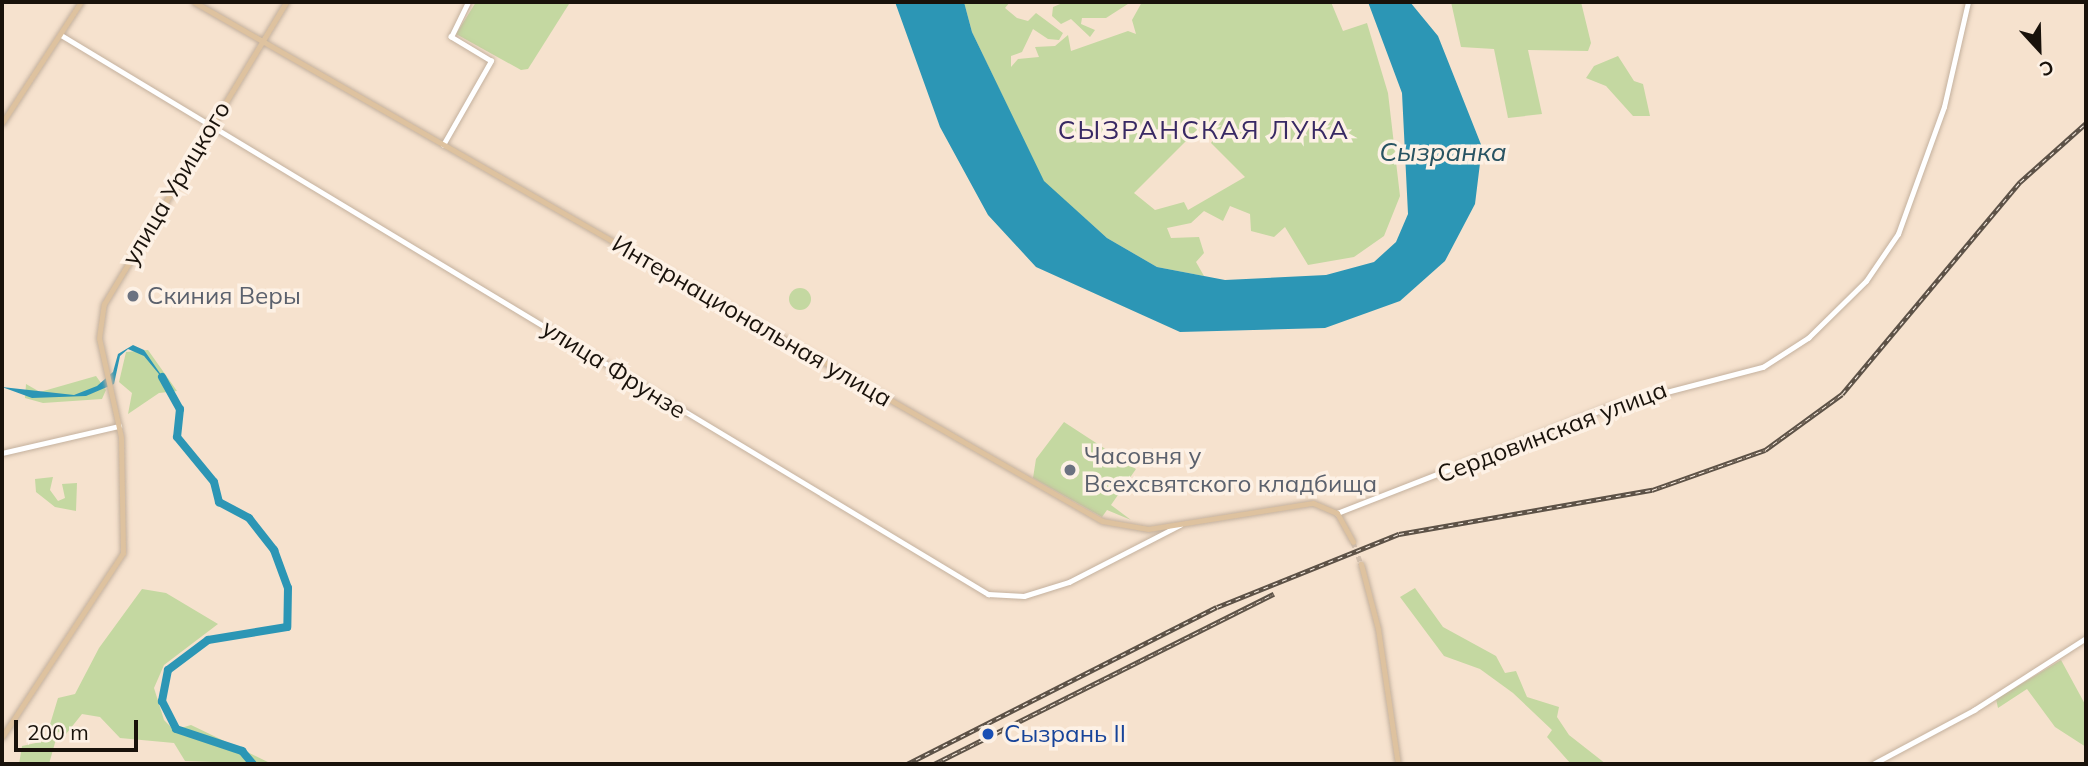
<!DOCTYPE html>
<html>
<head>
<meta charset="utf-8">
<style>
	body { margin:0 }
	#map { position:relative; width:2088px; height:766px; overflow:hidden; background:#f6e2ce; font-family:Mulish,sans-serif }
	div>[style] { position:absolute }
	.green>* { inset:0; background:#c4d8a1 }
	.round { border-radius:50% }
	.water>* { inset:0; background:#2c96b5 }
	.river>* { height:8px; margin:-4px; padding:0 4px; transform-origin:4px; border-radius:4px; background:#2c96b5 }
	.primary-tunnel>* { height:5px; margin-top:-2.5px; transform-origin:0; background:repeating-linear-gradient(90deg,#d5c3b1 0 5px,transparent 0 7.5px) }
	.roads { filter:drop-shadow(0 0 2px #c4b19e) drop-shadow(0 0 2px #c4b19e) }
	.tertiary>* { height:4.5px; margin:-2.25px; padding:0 2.25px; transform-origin:2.25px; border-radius:2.25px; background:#fff }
	.primary>* { height:5px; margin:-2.5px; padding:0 2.5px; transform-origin:2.5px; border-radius:2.5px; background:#dec29f }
	.rail>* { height:4.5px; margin-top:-2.25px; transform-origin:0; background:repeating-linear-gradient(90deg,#fdf1e5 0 5px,#5d5247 0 10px); box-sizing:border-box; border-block:2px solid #5d5247 }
	.dots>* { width:19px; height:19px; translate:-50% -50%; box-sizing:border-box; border:4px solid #fdf1e5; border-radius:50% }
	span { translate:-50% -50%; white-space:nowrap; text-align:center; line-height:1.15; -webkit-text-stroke:7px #fdf1e5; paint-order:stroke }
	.street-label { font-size:24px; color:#19120b }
	.worship-label { font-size:24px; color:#5b616d }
	.left { translate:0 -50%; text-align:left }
	.transit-label { font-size:24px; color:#164399 }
	.neighbourhood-label { font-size:26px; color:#382964; letter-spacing:2px }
	.water-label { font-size:26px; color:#285362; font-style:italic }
	.frame { position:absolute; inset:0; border:4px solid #19120b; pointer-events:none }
	.north { position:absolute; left:2004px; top:14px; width:70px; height:70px; -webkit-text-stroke:5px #fdf1e5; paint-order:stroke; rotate:158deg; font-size:19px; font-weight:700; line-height:28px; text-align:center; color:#19120b }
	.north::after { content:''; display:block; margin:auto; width:24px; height:32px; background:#19120b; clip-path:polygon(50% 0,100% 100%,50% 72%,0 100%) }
	.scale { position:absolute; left:14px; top:720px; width:124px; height:32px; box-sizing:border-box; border:4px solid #19120b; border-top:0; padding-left:9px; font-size:21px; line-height:24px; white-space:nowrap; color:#19120b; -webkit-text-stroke:5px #fdf1e5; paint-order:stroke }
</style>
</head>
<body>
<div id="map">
	<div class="green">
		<div style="clip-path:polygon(476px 2px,566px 2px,569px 4px,528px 69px,521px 70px,456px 34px)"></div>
		<div style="clip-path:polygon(evenodd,964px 2px,1010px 2px,1005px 8px,1017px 18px,1028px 21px,1036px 13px,1063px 33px,1059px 40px,1048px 39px,1033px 29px,1022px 52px,1011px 56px,1011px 67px,1018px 59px,1039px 57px,1035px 47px,1055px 46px,1068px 35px,1071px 51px,1128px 31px,1136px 34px,1132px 20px,1142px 2px,1331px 2px,1343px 31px,1367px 23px,1388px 93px,1400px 196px,1384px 236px,1354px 257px,1308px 265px,1285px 227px,1274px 237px,1251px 231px,1250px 214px,1230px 206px,1223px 221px,1204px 211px,1191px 223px,1167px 228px,1171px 238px,1199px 237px,1204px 253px,1196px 262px,1204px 276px,1157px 267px,1107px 238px,1043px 181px,972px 32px,964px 2px,1206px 121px,1217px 134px,1211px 143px,1245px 177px,1188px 210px,1184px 202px,1155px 210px,1134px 193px,1206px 121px)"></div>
		<div style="clip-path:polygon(1065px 2px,1131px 2px,1106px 18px,1082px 18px,1081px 24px,1095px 30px,1090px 37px,1071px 19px,1061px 24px,1052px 16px,1053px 7px)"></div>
		<div style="clip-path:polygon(1451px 2px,1581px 2px,1591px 43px,1588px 51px,1528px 50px,1542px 114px,1508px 118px,1494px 49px,1461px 47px)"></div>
		<div style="clip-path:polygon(1618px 56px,1634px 81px,1643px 84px,1650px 116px,1633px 116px,1606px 86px,1586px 78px,1594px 66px)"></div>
		<div class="round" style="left:789px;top:288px;width:22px;height:22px"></div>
		<div style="clip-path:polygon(148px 350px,177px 391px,159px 393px,128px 414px,132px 393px,119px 382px,126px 352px)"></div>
		<div style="clip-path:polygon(96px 376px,106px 390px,102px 399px,43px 403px,25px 398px,26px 384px,40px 392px)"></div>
		<div style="clip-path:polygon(1064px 422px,1136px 469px,1111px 505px,1131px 520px,1107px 510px,1102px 517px,1033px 478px,1036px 459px)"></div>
		<div style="clip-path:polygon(53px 477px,50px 490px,58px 501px,65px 498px,62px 484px,77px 483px,76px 511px,55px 507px,36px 492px,35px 479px)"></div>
		<div style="clip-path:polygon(1415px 588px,1443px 627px,1496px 656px,1505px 673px,1516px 671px,1527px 697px,1559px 707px,1557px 717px,1569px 735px,1606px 764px,1571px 764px,1547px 737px,1552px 730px,1513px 693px,1480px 669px,1444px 656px,1400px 597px)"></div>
		<div style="clip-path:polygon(142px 589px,166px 593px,218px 624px,164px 665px,154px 688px,164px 720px,174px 730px,191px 725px,272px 764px,185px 761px,174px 743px,120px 738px,100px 717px,82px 714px,66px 734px,58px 732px,49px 764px,19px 764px,22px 746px,45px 741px,58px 698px,75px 694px,99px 648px)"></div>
		<div style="clip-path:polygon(2061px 660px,2086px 706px,2086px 747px,2055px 727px,2027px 689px,1998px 708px,1996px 699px)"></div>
	</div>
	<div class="water">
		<div style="clip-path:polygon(895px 2px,964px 2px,972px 32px,1044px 181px,1107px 238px,1157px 267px,1225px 280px,1326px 275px,1374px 262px,1396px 242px,1408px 214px,1402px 93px,1368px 2px,1410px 2px,1438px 36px,1482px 147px,1475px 204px,1445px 261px,1400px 301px,1325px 328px,1180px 332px,1036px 267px,988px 215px,940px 127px)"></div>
		<div style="clip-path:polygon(133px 345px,144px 350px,168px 385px,144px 356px,128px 349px,120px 356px,114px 384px,86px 396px,32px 398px,2px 387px,74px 395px,97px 386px,113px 372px,118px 354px)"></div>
	</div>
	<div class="river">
		<div style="left:162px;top:377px;width:37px;rotate:61deg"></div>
		<div style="left:180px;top:409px;width:28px;rotate:96deg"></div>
		<div style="left:177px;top:437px;width:58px;rotate:50.6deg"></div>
		<div style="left:214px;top:482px;width:21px;rotate:76deg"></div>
		<div style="left:219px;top:502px;width:34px;rotate:28deg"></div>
		<div style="left:249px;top:518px;width:41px;rotate:52deg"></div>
		<div style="left:274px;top:550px;width:40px;rotate:69.8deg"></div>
		<div style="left:288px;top:588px;width:39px;rotate:91deg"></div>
		<div style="left:287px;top:627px;width:80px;rotate:170.7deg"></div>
		<div style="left:208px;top:640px;width:50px;rotate:143.1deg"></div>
		<div style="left:168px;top:670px;width:32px;rotate:101deg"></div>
		<div style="left:162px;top:701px;width:31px;rotate:63deg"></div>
		<div style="left:176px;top:729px;width:70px;rotate:18.4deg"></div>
		<div style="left:242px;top:751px;width:17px;rotate:50deg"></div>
	</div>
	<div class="primary-tunnel">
		<div style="left:1353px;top:542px;width:23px;rotate:70deg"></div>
	</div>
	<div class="roads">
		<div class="tertiary">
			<div style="left:61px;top:35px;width:1083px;rotate:31.09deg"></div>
			<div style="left:988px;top:594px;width:36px;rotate:3deg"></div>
			<div style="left:1024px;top:596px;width:47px;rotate:-17.3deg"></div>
			<div style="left:1069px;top:582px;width:125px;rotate:-27.2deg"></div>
			<div style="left:443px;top:145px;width:97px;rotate:-60.3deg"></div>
			<div style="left:491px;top:61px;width:47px;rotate:-149deg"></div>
			<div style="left:451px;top:37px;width:39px;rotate:-64deg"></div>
			<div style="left:2px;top:453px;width:120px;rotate:-13deg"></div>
			<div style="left:1337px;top:513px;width:292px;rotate:-21.3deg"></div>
			<div style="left:1609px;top:407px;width:159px;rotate:-14.6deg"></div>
			<div style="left:1763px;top:367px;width:54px;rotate:-32.8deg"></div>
			<div style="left:1808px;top:338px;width:81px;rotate:-44.5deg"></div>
			<div style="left:1866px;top:281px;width:57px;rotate:-55.8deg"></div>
			<div style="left:1898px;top:234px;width:135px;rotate:-70.1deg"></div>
			<div style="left:1944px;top:107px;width:108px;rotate:-77.1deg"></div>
			<div style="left:1873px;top:764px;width:115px;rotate:-28.1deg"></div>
			<div style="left:1974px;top:710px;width:133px;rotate:-32.7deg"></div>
		</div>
		<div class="primary">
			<div style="left:194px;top:2px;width:1046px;rotate:29.75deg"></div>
			<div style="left:1102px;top:521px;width:47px;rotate:9.9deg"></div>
			<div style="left:1148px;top:529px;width:167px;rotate:-9deg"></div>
			<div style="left:1313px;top:503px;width:26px;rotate:23deg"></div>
			<div style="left:1337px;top:513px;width:33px;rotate:61deg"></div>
			<div style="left:2px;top:123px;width:145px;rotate:-56.9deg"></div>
			<div style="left:1361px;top:564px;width:67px;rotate:75.3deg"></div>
			<div style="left:1378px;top:629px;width:136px;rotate:81.6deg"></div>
			<div style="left:2px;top:737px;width:220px;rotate:-56.7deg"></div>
			<div style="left:123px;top:553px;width:116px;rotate:-91deg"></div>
			<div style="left:121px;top:437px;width:101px;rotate:-102.5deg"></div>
			<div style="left:99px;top:338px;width:34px;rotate:-82deg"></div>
			<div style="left:104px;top:304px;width:353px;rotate:-58.9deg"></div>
		</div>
	</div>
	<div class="rail">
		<div style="left:907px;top:764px;width:347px;rotate:-26.9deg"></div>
		<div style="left:1217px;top:607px;width:196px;rotate:-21.9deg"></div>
		<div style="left:1399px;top:534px;width:257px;rotate:-9.9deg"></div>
		<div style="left:1652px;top:490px;width:120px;rotate:-19.5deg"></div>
		<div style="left:1765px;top:450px;width:95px;rotate:-36deg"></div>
		<div style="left:1842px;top:394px;width:277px;rotate:-50deg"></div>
		<div style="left:2020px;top:182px;width:89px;rotate:-41.8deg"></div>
		<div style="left:934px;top:764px;width:380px;rotate:-26.6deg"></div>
	</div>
	<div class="dots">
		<div style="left:133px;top:296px;background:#6b7280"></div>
		<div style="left:1070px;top:470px;background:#6b7280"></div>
		<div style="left:988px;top:734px;background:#1a4fb4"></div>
	</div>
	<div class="street-label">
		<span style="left:176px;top:183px;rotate:-59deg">улица Урицкого</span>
		<span style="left:752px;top:321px;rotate:30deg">Интернациональная улица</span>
		<span style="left:614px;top:369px;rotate:32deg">улица Фрунзе</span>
		<span style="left:1552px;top:432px;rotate:-21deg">Сердовинская улица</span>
	</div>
	<div class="worship-label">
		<span class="left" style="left:147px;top:296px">Скиния Веры</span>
		<span class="left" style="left:1084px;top:470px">Часовня у<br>Всехсвятского кладбища</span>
	</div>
	<div class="transit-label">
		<span class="left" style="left:1004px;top:734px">Сызрань II</span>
	</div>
	<div class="neighbourhood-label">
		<span style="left:1204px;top:130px">СЫЗРАНСКАЯ ЛУКА</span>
	</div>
	<div class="water-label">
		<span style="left:1443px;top:152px">Сызранка</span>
	</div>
	<div class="frame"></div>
	<div class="north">С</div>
	<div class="scale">200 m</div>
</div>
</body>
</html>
